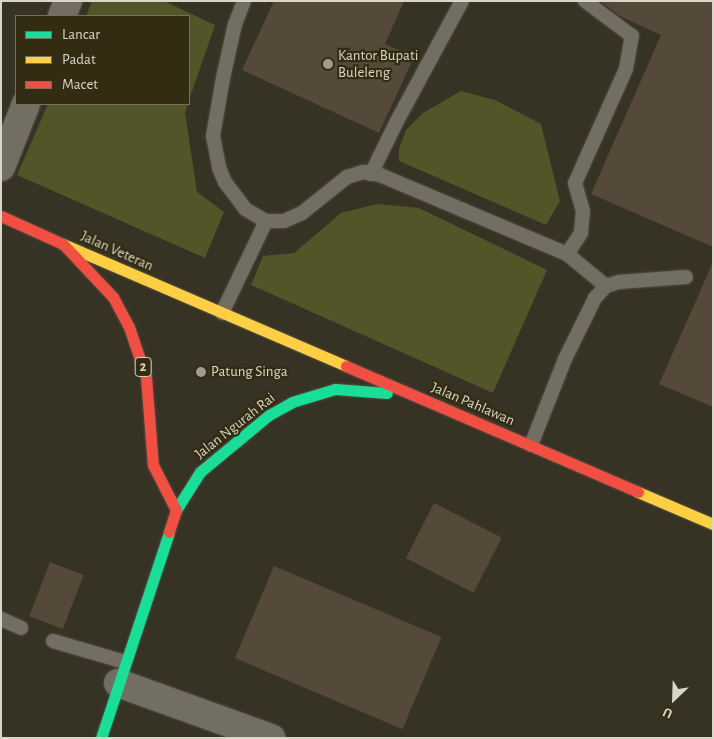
<!DOCTYPE html>
<html>
<head>
<meta charset="utf-8">
<style>
	body { margin:0 }
	#map { position:relative; width:714px; height:739px; overflow:hidden; background:#363224; font-family:"Alegreya Sans",sans-serif }
	div>[style] { position:absolute }
	.green>* { inset:0; background:#515527 }
	.building>* { inset:0; background:#55493a; transform-origin:0 0 }
	.roads { filter:drop-shadow(0 0 1px #524e42) drop-shadow(0 0 1px #524e42) }
	.lane>* { height:14px; margin:-7px; padding:0 7px; transform-origin:7px; border-radius:7px; background:#726e64 }
	.street>* { height:28px; margin:-14px; padding:0 14px; transform-origin:14px; border-radius:14px; background:#726e64 }
	.fast>* { height:11px; margin:-5.5px; padding:0 5.5px; transform-origin:5.5px; border-radius:5.5px; background:#16e098 }
	.slow>* { height:11px; margin:-5.5px; padding:0 5.5px; transform-origin:5.5px; border-radius:5.5px; background:#ffcf43 }
	.jam>* { height:11px; margin:-5.5px; padding:0 5.5px; transform-origin:5.5px; border-radius:5.5px; background:#f24e42 }
	.dots>* { width:14px; height:14px; translate:-50% -50%; box-sizing:border-box; border:2px solid #332c13; border-radius:50% }
	span { translate:-50% -50%; white-space:nowrap; text-align:center; line-height:1.15; -webkit-text-stroke:4.5px #332c13; paint-order:stroke }
	.shield-label span { padding:1px 4px; background:#332c13; border:1px solid; border-radius:4px; -webkit-text-stroke-width:0 }
	.shield-label { font-size:14px; color:#dad6c7; font-weight:700 }
	.poi-label { font-size:15px; color:#dad6c7 }
	.left { translate:0 -50%; text-align:left }
	.street-label { font-size:15px; color:#dad6c7 }
	.frame { position:absolute; inset:0; border:2px solid #dad6c7; pointer-events:none }
	.legend { position:absolute; left:15px; top:15px; width:175px; height:90px; box-sizing:border-box; background:#332c13; border:1px solid #76705b; margin:0; padding:6px 9px; list-style:none; font-size:15px; color:#dad6c7 }
	.legend li { display:flex; align-items:center; gap:10px; height:25px }
	.legend b { width:25px; border:1px solid #76705b }
	.north { position:absolute; left:649px; top:674px; width:50px; height:50px; -webkit-text-stroke:4px #332c13; paint-order:stroke; rotate:204deg; font-size:14px; font-weight:700; line-height:20px; text-align:center; color:#dad6c7 }
	.north::after { content:''; display:block; margin:auto; width:18px; height:22px; background:#dad6c7; clip-path:polygon(50% 0,100% 100%,50% 72%,0 100%) }
</style>
</head>
<body>
<div id="map">
	<div class="green">
		<div style="clip-path:polygon(92px 1px,164px 1px,215px 25px,189px 100px,189px 16px,86px 16px)"></div>
		<div style="clip-path:polygon(461px 91px,495px 100px,541px 124px,560px 201px,546px 225px,399px 161px,399px 149px,406px 130px,423px 113px)"></div>
		<div style="clip-path:polygon(48px 104px,188px 104px,185px 113px,197px 192px,224px 212px,205px 258px,17px 175px)"></div>
		<div style="clip-path:polygon(377px 204px,419px 208px,547px 270px,493px 393px,251px 285px,263px 256px,294px 253px,341px 213px)"></div>
	</div>
	<div class="building">
		<div style="clip-path:polygon(274px 1px,404px 1px,385px 44px,414px 57px,379px 133px,242px 70px)"></div>
		<div style="clip-path:polygon(600px 1px,713px 1px,713px 247px,591px 194px,661px 35px,620px 16px)"></div>
		<div style="clip-path:polygon(713px 262px,713px 407px,659px 384px)"></div>
		<div style="left:434px;top:503px;width:76px;height:62px;rotate:27deg"></div>
		<div style="left:50px;top:562px;width:36px;height:58px;rotate:21deg"></div>
		<div style="left:274px;top:566px;width:182px;height:100px;rotate:23deg"></div>
	</div>
	<div class="roads">
		<div class="lane">
			<div style="left:244px;top:1px;width:25px;rotate:111deg"></div>
			<div style="left:235px;top:24px;width:55px;rotate:102.5deg"></div>
			<div style="left:223px;top:78px;width:59px;rotate:99.8deg"></div>
			<div style="left:213px;top:136px;width:33px;rotate:79deg"></div>
			<div style="left:219px;top:168px;width:15px;rotate:67deg"></div>
			<div style="left:225px;top:182px;width:34px;rotate:53deg"></div>
			<div style="left:245px;top:209px;width:24px;rotate:30deg"></div>
			<div style="left:266px;top:221px;width:18px"></div>
			<div style="left:284px;top:221px;width:20px;rotate:-24deg"></div>
			<div style="left:302px;top:213px;width:58px;rotate:-38.7deg"></div>
			<div style="left:347px;top:177px;width:17px;rotate:-17deg"></div>
			<div style="left:363px;top:172px;width:17px;rotate:10deg"></div>
			<div style="left:380px;top:175px;width:203px;rotate:22.9deg"></div>
			<div style="left:567px;top:254px;width:50px;rotate:39.4deg"></div>
			<div style="left:371px;top:174px;width:59px;rotate:-63.9deg"></div>
			<div style="left:397px;top:121px;width:136px;rotate:-61.6deg"></div>
			<div style="left:567px;top:254px;width:25px;rotate:-56deg"></div>
			<div style="left:581px;top:233px;width:22px;rotate:-85deg"></div>
			<div style="left:583px;top:211px;width:29px;rotate:-106deg"></div>
			<div style="left:575px;top:183px;width:125px;rotate:-65.9deg"></div>
			<div style="left:626px;top:69px;width:34px;rotate:-80deg"></div>
			<div style="left:632px;top:36px;width:59px;rotate:-143.3deg"></div>
			<div style="left:222px;top:313px;width:102px;rotate:-64.4deg"></div>
			<div style="left:531px;top:445px;width:92px;rotate:-68.4deg"></div>
			<div style="left:565px;top:359px;width:68px;rotate:-63.8deg"></div>
			<div style="left:595px;top:298px;width:16px;rotate:-47deg"></div>
			<div style="left:606px;top:286px;width:14px;rotate:-17deg"></div>
			<div style="left:619px;top:282px;width:67px;rotate:-4.3deg"></div>
			<div style="left:1px;top:619px;width:22px;rotate:24deg"></div>
			<div style="left:53px;top:641px;width:75px;rotate:16.3deg"></div>
		</div>
		<div class="street">
			<div style="left:62px;top:16px;width:16px;rotate:-68deg"></div>
			<div style="left:1px;top:167px;width:68px;rotate:-68.4deg"></div>
			<div style="left:118px;top:683px;width:163px;rotate:19.8deg"></div>
		</div>
		<div class="fast">
			<div style="left:176px;top:510px;width:45px;rotate:-57.7deg"></div>
			<div style="left:200px;top:472px;width:89px;rotate:-39.6deg"></div>
			<div style="left:269px;top:415px;width:26px;rotate:-29deg"></div>
			<div style="left:292px;top:402px;width:45px;rotate:-16.8deg"></div>
			<div style="left:335px;top:389px;width:52px;rotate:4.4deg"></div>
			<div style="left:101px;top:738px;width:217px;rotate:-71.7deg"></div>
		</div>
		<div class="slow">
			<div style="left:63px;top:244px;width:308px;rotate:23.3deg"></div>
			<div style="left:638px;top:492px;width:82px;rotate:23.1deg"></div>
		</div>
		<div class="jam">
			<div style="left:1px;top:216px;width:68px;rotate:24.3deg"></div>
			<div style="left:63px;top:244px;width:73px;rotate:46.7deg"></div>
			<div style="left:113px;top:297px;width:34px;rotate:62deg"></div>
			<div style="left:129px;top:327px;width:53px;rotate:71.2deg"></div>
			<div style="left:146px;top:377px;width:88px;rotate:85.5deg"></div>
			<div style="left:153px;top:465px;width:51px;rotate:62.9deg"></div>
			<div style="left:176px;top:510px;width:23px;rotate:108deg"></div>
			<div style="left:346px;top:366px;width:318px;rotate:23.3deg"></div>
		</div>
	</div>
	<div class="dots">
		<div style="left:328px;top:64px;background:#a19d8e"></div>
		<div style="left:201px;top:372px;background:#a19d8e"></div>
	</div>
	<div class="shield-label">
		<span style="left:143px;top:367px">2</span>
	</div>
	<div class="poi-label">
		<span class="left" style="left:338px;top:64px">Kantor Bupati<br>Buleleng</span>
		<span class="left" style="left:211px;top:372px">Patung Singa</span>
	</div>
	<div class="street-label">
		<span style="left:117px;top:251px;rotate:24deg">Jalan Veteran</span>
		<span style="left:473px;top:404px;rotate:23deg">Jalan Pahlawan</span>
		<span style="left:235px;top:426px;rotate:-38deg">Jalan Ngurah Rai</span>
	</div>
	<div class="frame"></div>
	<ul class="legend">
	<li><b style="height:6px;background:#16e098"></b>Lancar</li>
	<li><b style="height:6px;background:#ffcf43"></b>Padat</li>
	<li><b style="height:6px;background:#f24e42"></b>Macet</li>
	</ul>
	<div class="north">U</div>
</div>
</body>
</html>
